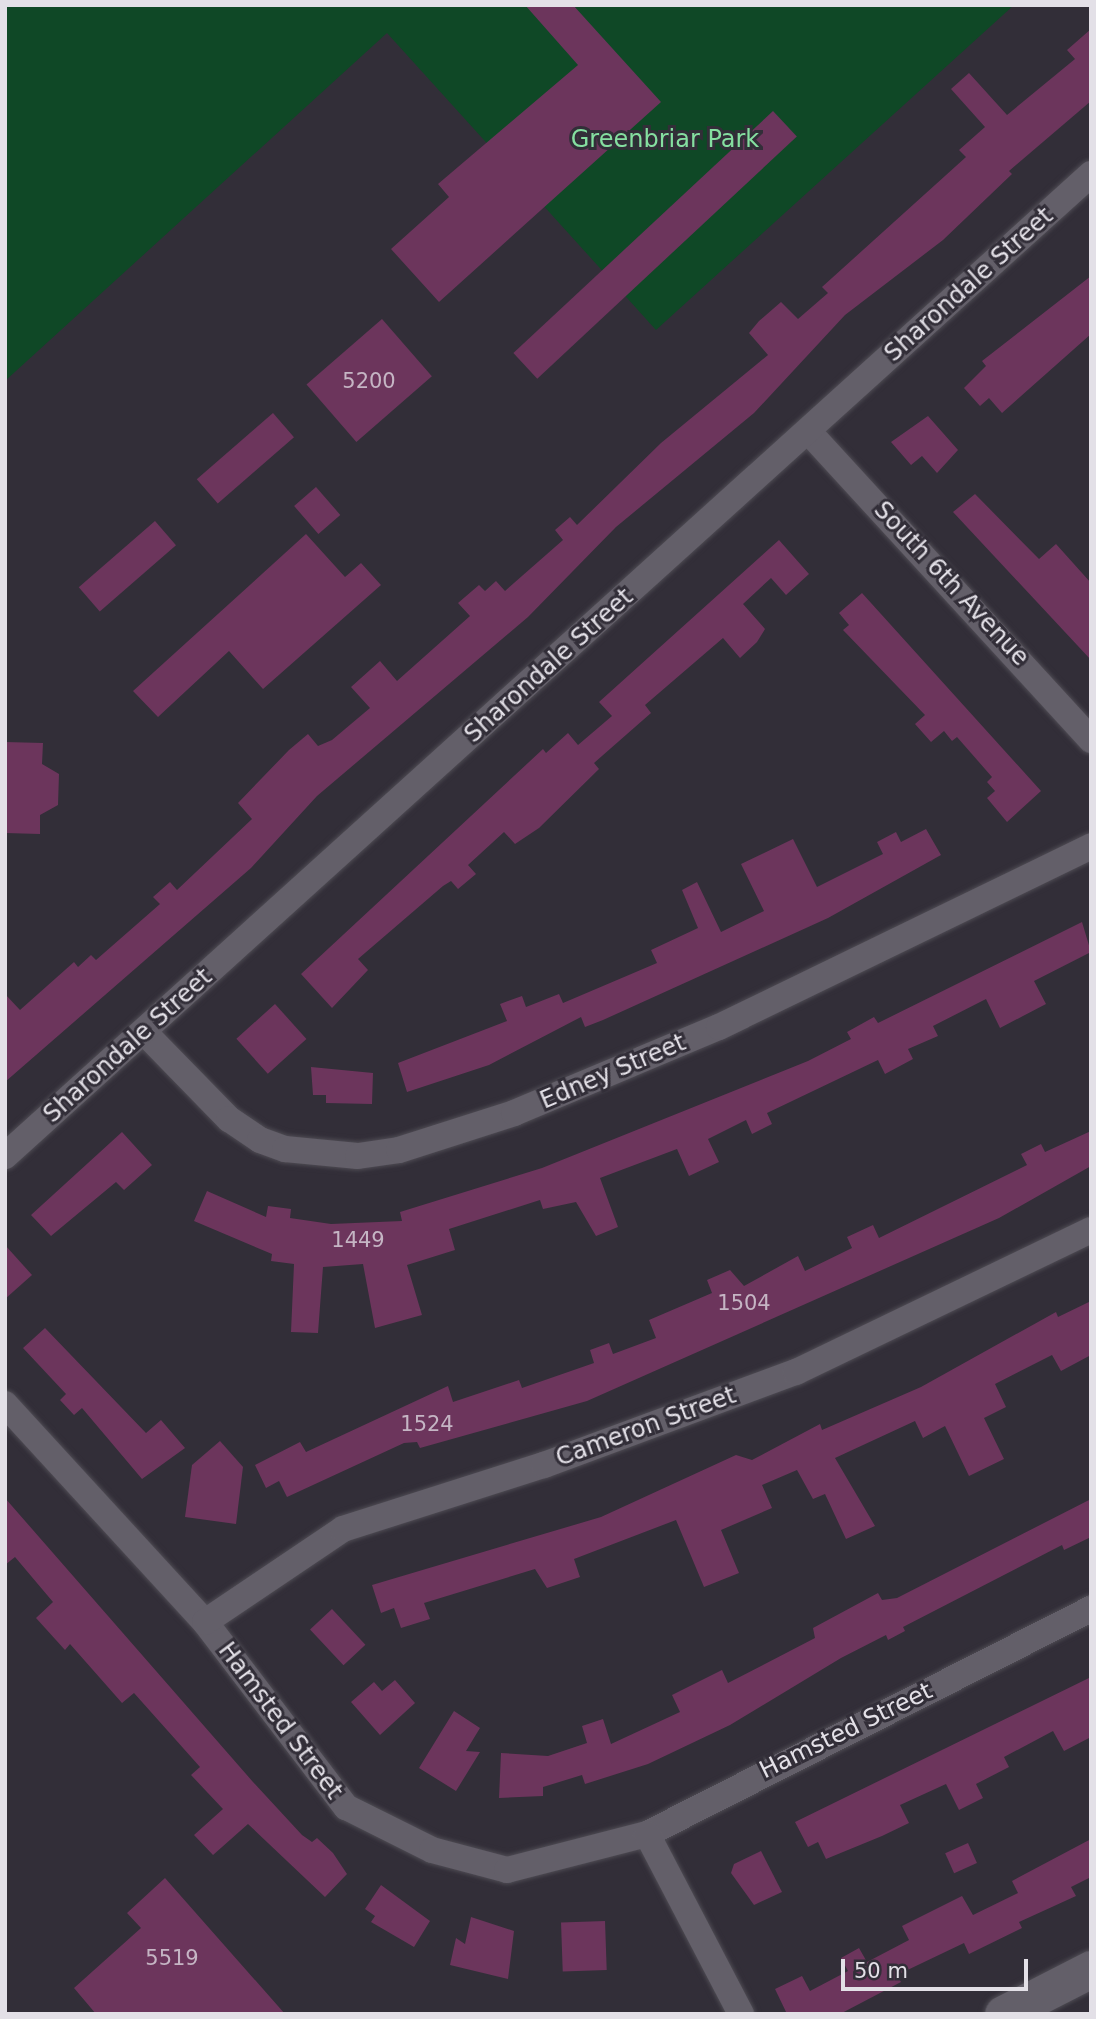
<!DOCTYPE html>
<html>
<head>
<meta charset="utf-8">
<style>
	body { margin:0 }
	#map { position:relative; width:1096px; height:2019px; overflow:hidden; background:#322e38; font-family:"DejaVu Sans",sans-serif }
	div>[style] { position:absolute }
	.green>* { inset:0; background:#0f4826 }
	.building>* { inset:0; background:#6c355c; transform-origin:0 0 }
	.roads { filter:drop-shadow(0 0 2px #4e4b53) drop-shadow(0 0 2px #4e4b53) }
	.street>* { height:26px; margin:-13px; padding:0 13px; transform-origin:13px; border-radius:13px; background:#635f69 }
	.secondary>* { height:37px; margin:-18.5px; padding:0 18.5px; transform-origin:18.5px; border-radius:18.5px; background:#635f69 }
	span { translate:-50% -50%; white-space:nowrap; text-align:center; line-height:1.15; -webkit-text-stroke:6px #322e38; paint-order:stroke }
	.number-label { font-size:21px; color:#c5b5c4 }
	.number-label span { -webkit-text-stroke-width:0 }
	.park-label { font-size:24px; color:#85dfa0 }
	.street-label { font-size:24px; color:#e3e0e7 }
	.frame { position:absolute; inset:0; border:7px solid #e3e0e7; pointer-events:none }
	.scale { position:absolute; left:841px; top:1959px; width:187px; height:32px; box-sizing:border-box; border:4px solid #e3e0e7; border-top:0; padding-left:9px; font-size:21px; line-height:24px; white-space:nowrap; color:#e3e0e7; -webkit-text-stroke:5px #322e38; paint-order:stroke }
</style>
</head>
<body>
<div id="map">
	<div class="green">
		<div style="clip-path:polygon(5px 5px,1014px 5px,656px 330px,387px 33px,5px 381px)"></div>
	</div>
	<div class="building">
		<div style="clip-path:polygon(525px 5px,573px 5px,661px 102px,439px 302px,391px 249px,449px 197px,438px 184px,578px 65px)"></div>
		<div style="clip-path:polygon(1091px 29px,1091px 101px,1009px 171px,1012px 174px,943px 240px,845px 315px,754px 413px,616px 527px,528px 617px,317px 796px,251px 868px,5px 1082px,5px 994px,20px 1010px,74px 962px,78px 967px,91px 955px,96px 960px,160px 904px,153px 897px,170px 882px,177px 890px,252px 819px,238px 803px,289px 750px,308px 734px,318px 746px,332px 740px,370px 708px,351px 687px,380px 661px,397px 681px,470px 616px,458px 603px,479px 585px,485px 591px,496px 581px,505px 591px,563px 540px,555px 530px,570px 517px,577px 525px,661px 443px,768px 355px,749px 333px,759px 321px,781px 302px,798px 319px,828px 293px,822px 287px,966px 157px,959px 150px,985px 127px,951px 89px,969px 73px,1007px 115px,1075px 59px,1067px 50px)"></div>
		<div style="left:773px;top:111px;width:35px;height:355px;rotate:47deg"></div>
		<div style="clip-path:polygon(1091px 276px,1091px 334px,1002px 413px,989px 398px,980px 406px,964px 388px,986px 366px,982px 361px)"></div>
		<div style="left:382px;top:319px;width:76px;height:100px;rotate:49deg"></div>
		<div style="left:273px;top:413px;width:32px;height:101px;rotate:49deg"></div>
		<div style="clip-path:polygon(928px 416px,958px 450px,937px 473px,922px 456px,911px 465px,891px 442px)"></div>
		<div style="left:316px;top:487px;width:37px;height:29px;rotate:49deg"></div>
		<div style="clip-path:polygon(975px 494px,1039px 559px,1056px 544px,1091px 583px,1091px 660px,953px 512px)"></div>
		<div style="left:155px;top:521px;width:32px;height:101px;rotate:49deg"></div>
		<div style="clip-path:polygon(306px 534px,345px 577px,361px 563px,381px 585px,263px 689px,229px 651px,158px 717px,133px 691px)"></div>
		<div style="clip-path:polygon(779px 540px,809px 574px,786px 595px,771px 578px,743px 604px,765px 629px,757px 642px,740px 658px,723px 638px,645px 705px,651px 713px,594px 763px,599px 769px,539px 828px,515px 844px,504px 832px,468px 865px,476px 874px,458px 889px,451px 881px,443px 886px,358px 959px,368px 970px,332px 1008px,301px 974px,543px 749px,546px 753px,568px 733px,578px 745px,612px 716px,599px 702px)"></div>
		<div style="clip-path:polygon(862px 593px,1041px 791px,1007px 822px,987px 798px,995px 791px,987px 782px,992px 777px,957px 737px,952px 741px,944px 731px,931px 742px,915px 724px,925px 715px,843px 630px,849px 625px,839px 613px)"></div>
		<div style="clip-path:polygon(5px 742px,43px 743px,42px 764px,59px 774px,58px 805px,40px 815px,40px 834px,5px 833px)"></div>
		<div style="clip-path:polygon(926px 829px,941px 855px,828px 918px,603px 1020px,585px 1027px,581px 1017px,489px 1065px,407px 1092px,398px 1063px,507px 1021px,500px 1004px,522px 996px,526px 1007px,559px 994px,563px 1003px,657px 963px,651px 950px,698px 928px,682px 890px,697px 882px,721px 932px,764px 911px,741px 864px,793px 839px,817px 887px,883px 854px,877px 842px,896px 832px,901px 842px)"></div>
		<div style="clip-path:polygon(1082px 922px,1091px 952px,1034px 981px,1046px 1004px,1000px 1028px,986px 999px,933px 1026px,938px 1036px,908px 1049px,913px 1059px,885px 1074px,878px 1060px,767px 1113px,772px 1124px,752px 1134px,746px 1120px,708px 1139px,719px 1162px,689px 1176px,677px 1149px,600px 1178px,618px 1227px,596px 1236px,576px 1202px,543px 1209px,540px 1200px,449px 1229px,455px 1250px,407px 1265px,422px 1315px,375px 1328px,363px 1264px,323px 1267px,318px 1333px,291px 1332px,294px 1264px,271px 1261px,272px 1254px,194px 1221px,207px 1191px,266px 1217px,268px 1206px,291px 1209px,290px 1218px,331px 1224px,402px 1221px,400px 1212px,542px 1168px,808px 1061px,851px 1039px,847px 1032px,874px 1017px,878px 1023px)"></div>
		<div style="left:275px;top:1004px;width:47px;height:52px;rotate:48deg"></div>
		<div style="clip-path:polygon(311px 1067px,373px 1073px,372px 1104px,326px 1103px,326px 1095px,313px 1095px)"></div>
		<div style="clip-path:polygon(1091px 1131px,1091px 1166px,999px 1218px,587px 1401px,420px 1448px,417px 1442px,404px 1443px,287px 1497px,279px 1481px,266px 1488px,255px 1465px,300px 1442px,306px 1452px,448px 1386px,453px 1402px,519px 1380px,522px 1388px,594px 1363px,590px 1350px,609px 1343px,613px 1354px,656px 1338px,649px 1320px,712px 1293px,707px 1280px,730px 1270px,744px 1286px,798px 1256px,805px 1271px,852px 1248px,847px 1237px,873px 1225px,879px 1238px,1027px 1165px,1021px 1154px,1041px 1144px,1045px 1152px)"></div>
		<div style="clip-path:polygon(122px 1132px,152px 1165px,124px 1190px,116px 1182px,51px 1236px,31px 1215px)"></div>
		<div style="clip-path:polygon(5px 1245px,32px 1275px,5px 1299px)"></div>
		<div style="clip-path:polygon(1091px 1301px,1091px 1355px,1061px 1371px,1052px 1355px,995px 1384px,1006px 1407px,984px 1418px,1004px 1459px,969px 1476px,945px 1426px,923px 1438px,915px 1421px,835px 1458px,875px 1526px,846px 1539px,825px 1494px,813px 1499px,797px 1470px,762px 1485px,772px 1508px,721px 1530px,739px 1573px,704px 1587px,676px 1520px,574px 1559px,580px 1577px,547px 1588px,535px 1569px,424px 1603px,430px 1619px,401px 1628px,394px 1608px,381px 1613px,372px 1585px,601px 1517px,736px 1455px,752px 1460px,820px 1424px,822px 1430px,921px 1387px,1056px 1312px,1058px 1317px)"></div>
		<div style="clip-path:polygon(45px 1328px,146px 1433px,161px 1420px,185px 1448px,142px 1479px,82px 1408px,74px 1415px,60px 1400px,66px 1394px,23px 1348px)"></div>
		<div style="clip-path:polygon(220px 1441px,243px 1467px,236px 1524px,185px 1517px,192px 1465px)"></div>
		<div style="clip-path:polygon(5px 1498px,253px 1782px,302px 1835px,312px 1842px,317px 1838px,333px 1853px,347px 1874px,325px 1897px,248px 1824px,213px 1855px,194px 1835px,223px 1809px,191px 1775px,200px 1767px,134px 1693px,122px 1703px,70px 1644px,65px 1650px,36px 1618px,53px 1602px,15px 1557px,5px 1565px)"></div>
		<div style="clip-path:polygon(1091px 1499px,1091px 1537px,1064px 1550px,1062px 1545px,903px 1627px,905px 1631px,888px 1640px,886px 1635px,841px 1658px,730px 1725px,648px 1764px,585px 1784px,582px 1775px,543px 1787px,543px 1796px,499px 1798px,501px 1753px,548px 1756px,587px 1743px,582px 1726px,603px 1719px,611px 1744px,680px 1712px,672px 1695px,722px 1670px,728px 1683px,815px 1638px,813px 1628px,878px 1593px,882px 1600px,897px 1598px)"></div>
		<div style="left:332px;top:1609px;width:49px;height:30px;rotate:47deg"></div>
		<div style="clip-path:polygon(1091px 1677px,1091px 1737px,1064px 1751px,1053px 1731px,1004px 1757px,1009px 1767px,976px 1784px,983px 1798px,959px 1810px,946px 1784px,900px 1805px,909px 1823px,882px 1836px,826px 1859px,818px 1842px,808px 1847px,795px 1822px)"></div>
		<div style="clip-path:polygon(395px 1680px,415px 1703px,380px 1735px,351px 1702px,374px 1682px,382px 1691px)"></div>
		<div style="clip-path:polygon(454px 1711px,480px 1728px,466px 1751px,480px 1752px,456px 1791px,419px 1768px)"></div>
		<div style="clip-path:polygon(1091px 1839px,1091px 1877px,1071px 1887px,1076px 1896px,1019px 1922px,1022px 1928px,969px 1954px,964px 1943px,897px 1975px,901px 1982px,840px 2014px,787px 2014px,775px 1989px,802px 1976px,810px 1991px,848px 1971px,841px 1958px,859px 1948px,867px 1962px,909px 1940px,902px 1926px,962px 1896px,973px 1915px,1018px 1893px,1012px 1881px)"></div>
		<div style="left:968px;top:1843px;width:22px;height:25px;rotate:66deg"></div>
		<div style="clip-path:polygon(761px 1851px,782px 1892px,754px 1905px,731px 1873px,734px 1864px)"></div>
		<div style="clip-path:polygon(165px 1878px,285px 2014px,96px 2014px,74px 1988px,141px 1928px,127px 1913px)"></div>
		<div style="clip-path:polygon(381px 1885px,430px 1921px,414px 1947px,371px 1922px,375px 1916px,365px 1909px)"></div>
		<div style="clip-path:polygon(471px 1917px,514px 1931px,508px 1979px,450px 1965px,456px 1938px,465px 1944px)"></div>
		<div style="left:605px;top:1921px;width:49px;height:44px;rotate:88deg"></div>
	</div>
	<div class="roads">
		<div class="street">
			<div style="left:808px;top:431px;width:419px;rotate:47.5deg"></div>
			<div style="left:144px;top:1032px;width:122px;rotate:45.7deg"></div>
			<div style="left:229px;top:1119px;width:37px;rotate:34deg"></div>
			<div style="left:260px;top:1140px;width:27px;rotate:20deg"></div>
			<div style="left:285px;top:1149px;width:73px;rotate:5.5deg"></div>
			<div style="left:358px;top:1156px;width:41px;rotate:-8.3deg"></div>
			<div style="left:399px;top:1150px;width:121px;rotate:-17.8deg"></div>
			<div style="left:514px;top:1113px;width:222px;rotate:-22.8deg"></div>
			<div style="left:719px;top:1027px;width:414px;rotate:-25.9deg"></div>
			<div style="left:5px;top:1156px;width:1464px;rotate:-42.12deg"></div>
			<div style="left:5px;top:1404px;width:296px;rotate:47.5deg"></div>
			<div style="left:205px;top:1622px;width:233px;rotate:52.7deg"></div>
			<div style="left:346px;top:1807px;width:96px;rotate:26.6deg"></div>
			<div style="left:432px;top:1850px;width:78px;rotate:14.9deg"></div>
			<div style="left:507px;top:1870px;width:145px;rotate:-14.4deg"></div>
			<div style="left:647px;top:1834px;width:498px;rotate:-26.9deg"></div>
			<div style="left:205px;top:1622px;width:166px;rotate:-34deg"></div>
			<div style="left:343px;top:1529px;width:211px;rotate:-17.7deg"></div>
			<div style="left:544px;top:1465px;width:269px;rotate:-20.3deg"></div>
			<div style="left:796px;top:1372px;width:327px;rotate:-25.7deg"></div>
			<div style="left:647px;top:1834px;width:203px;rotate:62.4deg"></div>
		</div>
		<div class="secondary">
			<div style="left:1003px;top:2014px;width:99px;rotate:-27.1deg"></div>
		</div>
	</div>
	<div class="number-label">
		<span style="left:369px;top:381px">5200</span>
		<span style="left:358px;top:1240px">1449</span>
		<span style="left:744px;top:1303px">1504</span>
		<span style="left:427px;top:1424px">1524</span>
		<span style="left:172px;top:1958px">5519</span>
	</div>
	<div class="park-label">
		<span style="left:665px;top:140px">Greenbriar Park</span>
	</div>
	<div class="street-label">
		<span style="left:969px;top:285px;rotate:-42deg">Sharondale Street</span>
		<span style="left:951px;top:584px;rotate:47deg">South 6th Avenue</span>
		<span style="left:549px;top:666px;rotate:-42deg">Sharondale Street</span>
		<span style="left:128px;top:1046px;rotate:-42deg">Sharondale Street</span>
		<span style="left:613px;top:1072px;rotate:-23deg">Edney Street</span>
		<span style="left:646px;top:1427px;rotate:-20deg">Cameron Street</span>
		<span style="left:280px;top:1721px;rotate:53deg">Hamsted Street</span>
		<span style="left:846px;top:1731px;rotate:-26deg">Hamsted Street</span>
	</div>
	<div class="frame"></div>
	<div class="scale">50 m</div>
</div>
</body>
</html>
